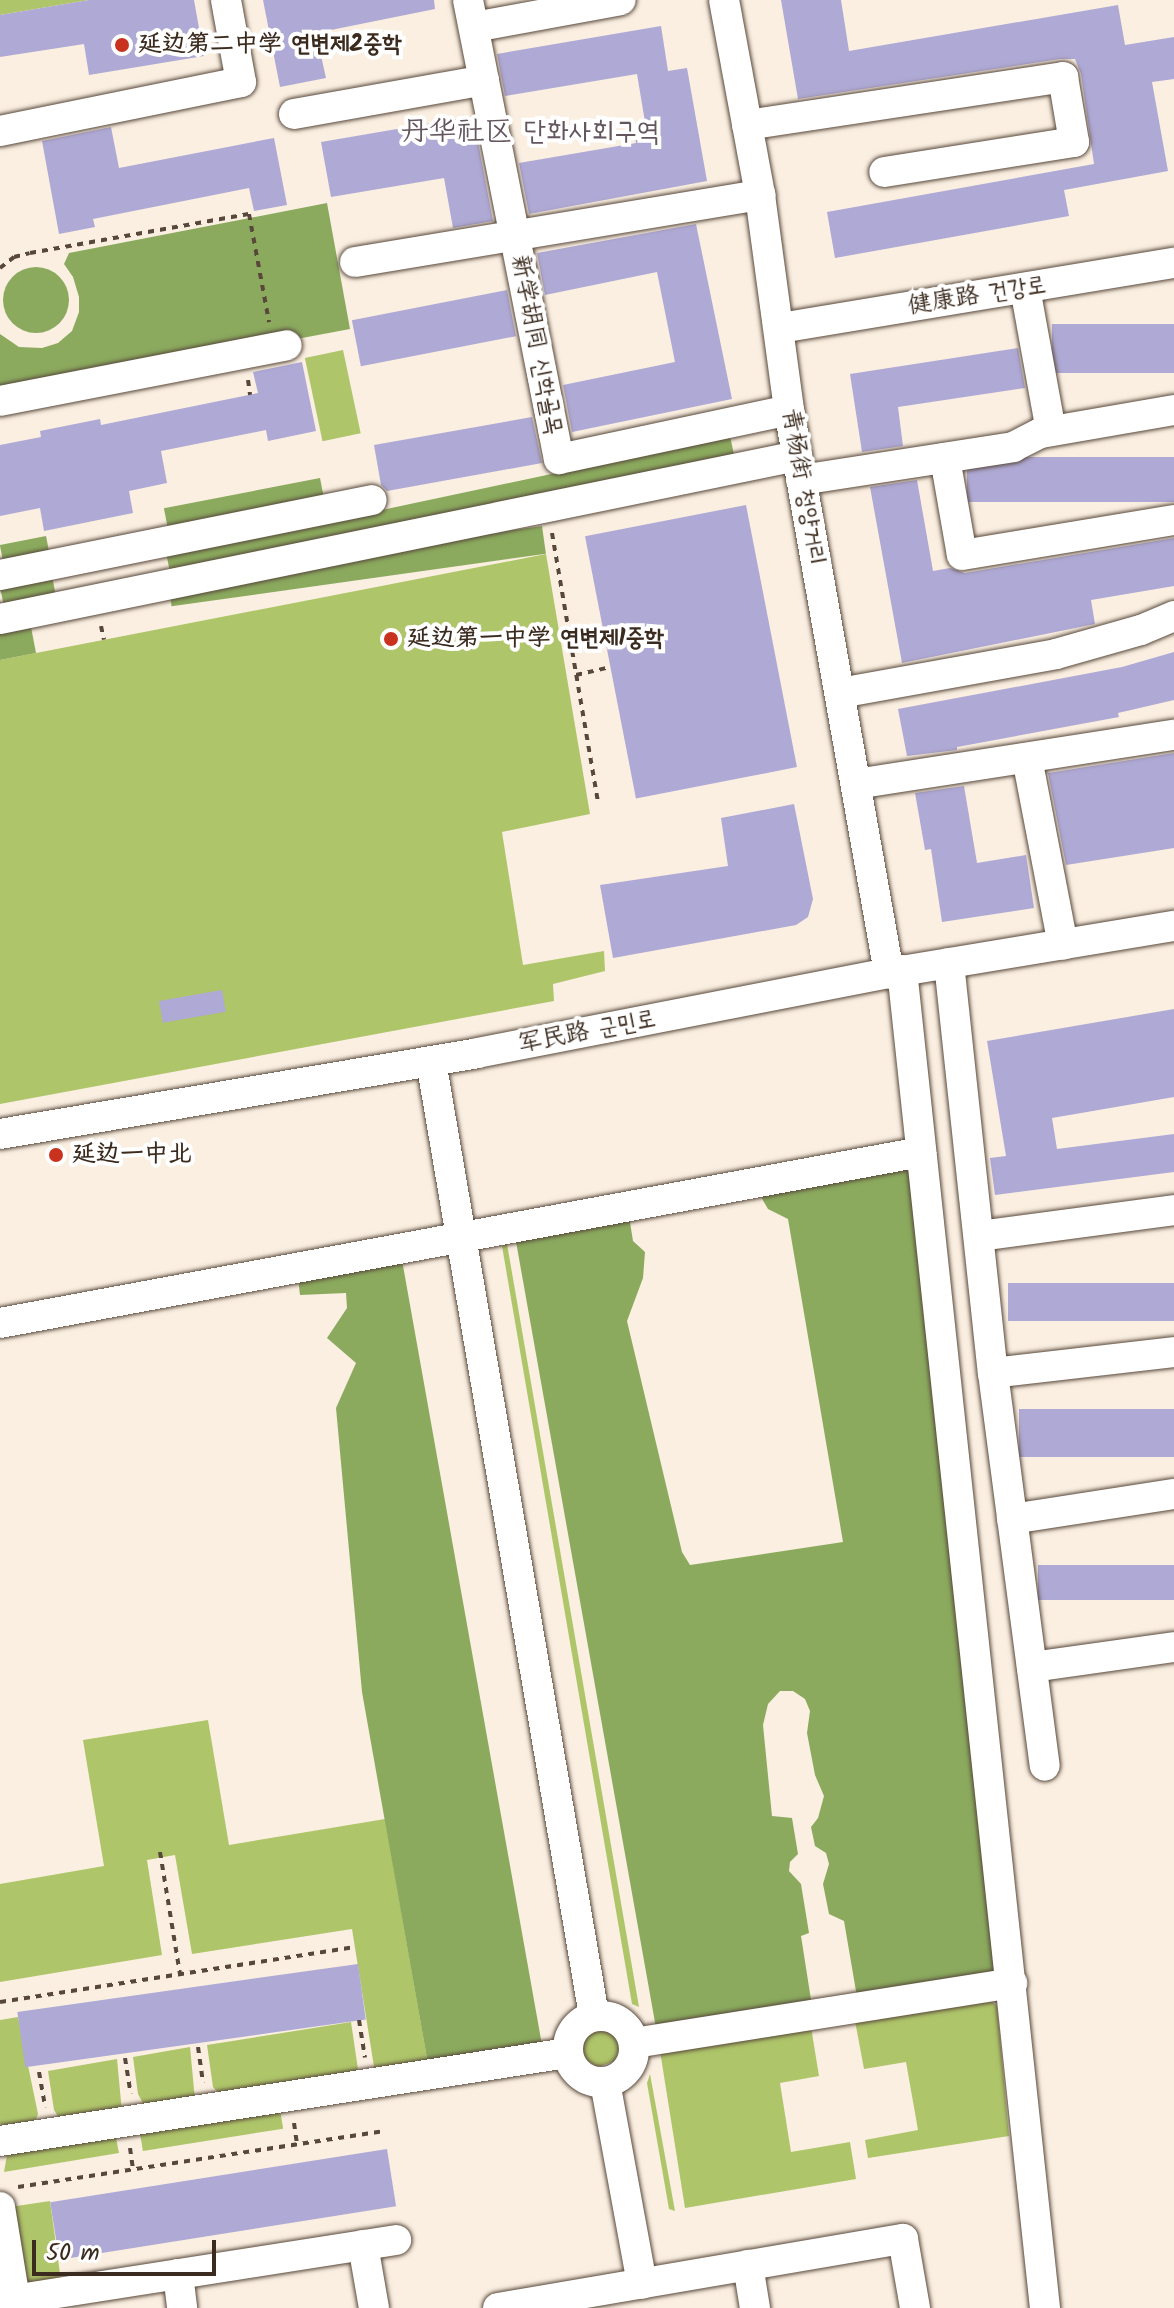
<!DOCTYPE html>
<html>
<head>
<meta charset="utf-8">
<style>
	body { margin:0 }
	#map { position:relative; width:1174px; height:2308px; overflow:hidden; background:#faefe1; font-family:Kalam,"LXGW WenKai TC","Poor Story",sans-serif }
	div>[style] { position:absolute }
	.green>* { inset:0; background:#afc56a; transform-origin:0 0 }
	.forest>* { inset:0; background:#8baa5e; transform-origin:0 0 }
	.round { border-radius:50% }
	.building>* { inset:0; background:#afa9d5; transform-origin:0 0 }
	.path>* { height:4px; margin-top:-2px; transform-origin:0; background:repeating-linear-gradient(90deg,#58483b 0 6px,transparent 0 12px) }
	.roads { filter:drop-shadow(0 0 2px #58483b) drop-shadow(0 0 2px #58483b) }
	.minor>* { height:30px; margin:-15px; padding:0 15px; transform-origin:15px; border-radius:15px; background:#fff }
	.minor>.ring { margin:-15px; padding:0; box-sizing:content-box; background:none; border:30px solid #fff; border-radius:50% }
	.dots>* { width:22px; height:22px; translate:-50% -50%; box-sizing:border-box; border:4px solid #fff; border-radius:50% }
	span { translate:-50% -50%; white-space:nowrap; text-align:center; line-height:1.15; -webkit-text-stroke:8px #fff; paint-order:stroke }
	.poi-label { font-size:24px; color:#3b2a1e; font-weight:700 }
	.left { translate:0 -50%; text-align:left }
	.street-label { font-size:24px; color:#3b2a1e }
	.quarter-label { font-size:28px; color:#64565e }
	.scale { position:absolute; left:32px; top:2240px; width:184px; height:36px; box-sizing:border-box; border:4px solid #3b2a1e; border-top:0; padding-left:10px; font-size:24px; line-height:28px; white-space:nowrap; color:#3b2a1e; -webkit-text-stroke:6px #fff; paint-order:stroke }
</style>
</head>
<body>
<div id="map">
	<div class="green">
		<div style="clip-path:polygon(0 0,89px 0,0 15px)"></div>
		<div style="left:343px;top:350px;width:85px;height:39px;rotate:78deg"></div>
		<div style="clip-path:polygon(546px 554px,590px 814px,502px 832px,523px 965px,604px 951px,605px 971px,553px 984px,554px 1001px,0 1104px,0 660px)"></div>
		<div style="clip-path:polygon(506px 1238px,639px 2007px,632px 2004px,502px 1246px)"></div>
		<div style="clip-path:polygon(208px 1720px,229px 1845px,385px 1819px,428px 2064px,375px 2073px,352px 1929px,192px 1954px,175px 1855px,147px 1860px,162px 1955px,0 1982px,0 1884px,104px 1866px,83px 1740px)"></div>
		<div style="clip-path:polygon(991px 2001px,997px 2006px,1009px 2136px,868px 2158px,865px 2140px,918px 2130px,906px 2062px,864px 2069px,855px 2021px)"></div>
		<div style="clip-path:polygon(18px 2017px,38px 2114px,34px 2125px,4px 2127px,0 2123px,0 2020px)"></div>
		<div style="clip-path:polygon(351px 2022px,359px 2076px,222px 2097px,213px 2087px,207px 2045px)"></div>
		<div style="clip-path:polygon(811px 2027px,819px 2076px,780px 2083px,791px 2152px,850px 2142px,856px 2179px,685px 2208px,660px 2051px)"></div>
		<div style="clip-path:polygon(604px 2030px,615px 2036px,619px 2048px,615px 2061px,598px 2067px,583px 2058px,581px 2046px,591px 2032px)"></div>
		<div style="clip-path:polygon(190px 2047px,195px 2100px,146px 2109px,138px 2094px,133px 2057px)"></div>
		<div style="clip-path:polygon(117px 2059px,122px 2112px,61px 2121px,54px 2110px,48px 2071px)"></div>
		<div style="clip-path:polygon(650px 2074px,675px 2211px,669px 2209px,647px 2083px)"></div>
		<div style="left:280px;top:2109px;width:20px;height:142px;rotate:81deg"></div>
		<div style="clip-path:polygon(115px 2133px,119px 2153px,4px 2172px,7px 2155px)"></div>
		<div style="clip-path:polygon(50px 2201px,61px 2281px,31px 2284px,26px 2281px,10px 2207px)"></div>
	</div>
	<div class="forest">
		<div style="clip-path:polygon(327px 203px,350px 329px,0 395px,0 334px,19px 347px,42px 348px,58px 343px,72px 331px,79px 312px,79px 297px,73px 277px,64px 264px,69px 253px)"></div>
		<div class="round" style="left:3px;top:267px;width:66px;height:66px"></div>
		<div style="left:730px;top:436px;width:24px;height:576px;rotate:78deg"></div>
		<div style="left:320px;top:478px;width:26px;height:159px;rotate:79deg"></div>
		<div style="left:542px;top:526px;width:28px;height:378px;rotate:82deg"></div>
		<div style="left:46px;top:536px;width:26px;height:47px;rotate:79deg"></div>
		<div style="left:52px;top:576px;width:21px;height:53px;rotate:79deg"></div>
		<div style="clip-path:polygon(31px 627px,36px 653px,0 660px,0 633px)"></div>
		<div style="clip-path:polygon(908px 1166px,1001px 1971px,857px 1997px,844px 1921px,829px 1914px,823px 1884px,829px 1864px,826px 1853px,815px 1846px,811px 1827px,818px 1818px,824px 1796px,815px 1775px,807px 1733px,810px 1711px,805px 1699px,793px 1691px,780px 1691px,768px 1704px,763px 1725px,772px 1816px,792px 1818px,798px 1854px,790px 1862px,789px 1871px,801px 1884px,809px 1933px,801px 1936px,812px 2006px,656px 2028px,515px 1236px,629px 1216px,633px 1241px,645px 1252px,643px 1278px,627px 1321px,682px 1552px,690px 1565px,843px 1542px,788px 1219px,768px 1209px,757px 1190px)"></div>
		<div style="clip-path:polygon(402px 1260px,542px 2045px,428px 2064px,362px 1692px,336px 1408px,356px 1363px,327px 1338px,347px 1308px,346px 1293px,300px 1295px,298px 1278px)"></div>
	</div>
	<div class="building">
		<div style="clip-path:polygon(89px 0,194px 0,204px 56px,89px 75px,84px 44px,0 57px,0 15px)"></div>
		<div style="clip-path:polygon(263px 0,434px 0,435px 9px,316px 33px,326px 78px,280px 87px)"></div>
		<div style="clip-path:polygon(781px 0,841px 0,849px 51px,1118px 5px,1125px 45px,1174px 37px,1174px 79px,1152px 82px,1168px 171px,1064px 190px,1069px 216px,835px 258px,827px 212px,1094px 164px,1081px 74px,1075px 59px,1060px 59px,798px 99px)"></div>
		<div style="clip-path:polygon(661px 26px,668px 71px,687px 68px,707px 181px,529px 214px,519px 163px,636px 143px,633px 124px,645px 122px,637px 74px,505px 96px,497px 54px)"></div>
		<div style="clip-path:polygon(473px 116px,493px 221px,453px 228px,444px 178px,331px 197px,321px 142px)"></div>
		<div style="clip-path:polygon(111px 127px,119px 168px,274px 138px,287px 205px,254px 211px,249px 188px,93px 219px,95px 227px,59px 234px,42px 141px)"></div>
		<div style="clip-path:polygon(696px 224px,732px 399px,572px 432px,563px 385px,675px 362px,657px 272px,545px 295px,537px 253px)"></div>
		<div style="left:507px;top:290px;width:47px;height:158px;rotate:79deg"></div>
		<div style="left:1174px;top:324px;width:49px;height:122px;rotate:90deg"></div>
		<div style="clip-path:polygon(1018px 348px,1025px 388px,898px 407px,903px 446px,862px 452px,850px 374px)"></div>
		<div style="clip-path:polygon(302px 362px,316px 431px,268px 441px,266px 430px,161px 451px,167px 483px,129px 491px,133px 513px,44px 531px,40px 508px,0 516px,0 445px,41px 437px,40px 431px,100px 419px,101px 425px,258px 393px,253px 372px)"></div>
		<div style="clip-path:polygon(532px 417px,542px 463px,387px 491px,381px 485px,374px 445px)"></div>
		<div style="left:1174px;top:457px;width:45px;height:207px;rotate:90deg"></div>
		<div style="clip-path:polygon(917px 480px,933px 571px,950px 568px,965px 573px,1174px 538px,1174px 586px,1091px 600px,1095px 624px,902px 663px,870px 487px)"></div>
		<div style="left:746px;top:505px;width:267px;height:164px;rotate:79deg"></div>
		<div style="clip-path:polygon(1174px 652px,1174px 700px,1118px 713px,1119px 717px,957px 747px,957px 750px,907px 756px,898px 709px,1122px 667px)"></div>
		<div style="clip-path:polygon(1174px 753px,1174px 848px,1066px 865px,1048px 773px)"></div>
		<div style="clip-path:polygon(964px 786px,977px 863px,1026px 855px,1034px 908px,942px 922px,931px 849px,925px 850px,915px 793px)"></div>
		<div style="clip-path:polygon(794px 804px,813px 899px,808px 917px,796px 925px,613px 958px,600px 885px,728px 866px,721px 818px)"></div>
		<div style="left:222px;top:990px;width:22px;height:64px;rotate:80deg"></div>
		<div style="clip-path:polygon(1174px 1009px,1174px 1097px,1052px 1118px,1057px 1149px,1174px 1134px,1174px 1172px,995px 1195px,990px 1158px,1006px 1156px,987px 1041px)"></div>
		<div style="left:1174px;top:1283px;width:38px;height:166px;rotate:90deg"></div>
		<div style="left:1174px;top:1409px;width:48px;height:155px;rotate:90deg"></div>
		<div style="left:1174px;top:1565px;width:35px;height:136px;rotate:90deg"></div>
		<div style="left:358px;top:1964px;width:56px;height:344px;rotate:82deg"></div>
		<div style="left:387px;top:2149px;width:58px;height:341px;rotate:81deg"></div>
	</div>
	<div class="path">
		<div style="left:0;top:268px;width:18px;rotate:-38deg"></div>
		<div style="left:14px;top:257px;width:16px;rotate:-14deg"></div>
		<div style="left:30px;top:253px;width:222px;rotate:-10.1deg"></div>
		<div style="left:249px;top:214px;width:110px;rotate:79.5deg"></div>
		<div style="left:248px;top:380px;width:15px;rotate:82deg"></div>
		<div style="left:552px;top:533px;width:272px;rotate:80.3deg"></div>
		<div style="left:101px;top:626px;width:14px;rotate:78deg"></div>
		<div style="left:576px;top:675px;width:35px;rotate:-13deg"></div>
		<div style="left:160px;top:1852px;width:124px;rotate:80.7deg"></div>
		<div style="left:0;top:2002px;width:359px;rotate:-8.8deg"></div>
		<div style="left:359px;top:2020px;width:38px;rotate:81deg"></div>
		<div style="left:198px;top:2047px;width:36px;rotate:82deg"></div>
		<div style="left:125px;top:2058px;width:36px;rotate:81deg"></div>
		<div style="left:39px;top:2072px;width:36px;rotate:80deg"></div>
		<div style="left:294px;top:2123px;width:21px;rotate:82deg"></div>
		<div style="left:130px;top:2148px;width:21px;rotate:82deg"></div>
		<div style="left:18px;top:2187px;width:369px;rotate:-8.7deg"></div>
	</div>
	<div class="roads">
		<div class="minor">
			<div style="left:468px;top:0;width:468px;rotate:78.8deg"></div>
			<div style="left:559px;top:459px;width:235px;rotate:-12deg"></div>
			<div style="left:724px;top:0;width:198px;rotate:79.5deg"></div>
			<div style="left:760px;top:195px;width:217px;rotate:82.3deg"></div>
			<div style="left:789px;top:410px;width:572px;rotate:79.93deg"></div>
			<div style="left:474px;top:27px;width:149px;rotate:-10.4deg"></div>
			<div style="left:294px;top:114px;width:193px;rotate:-10.1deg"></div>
			<div style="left:747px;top:125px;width:320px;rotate:-8.6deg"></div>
			<div style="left:1063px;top:77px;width:66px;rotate:80.4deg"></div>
			<div style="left:1074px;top:142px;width:192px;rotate:171deg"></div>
			<div style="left:0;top:131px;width:246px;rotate:-11.5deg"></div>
			<div style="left:241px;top:82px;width:83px;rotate:-100.4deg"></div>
			<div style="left:355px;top:262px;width:411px;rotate:-9.4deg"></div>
			<div style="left:1025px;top:288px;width:145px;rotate:79.7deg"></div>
			<div style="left:780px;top:328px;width:399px;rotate:-9.4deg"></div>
			<div style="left:0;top:401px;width:292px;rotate:-11deg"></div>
			<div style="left:945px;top:458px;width:98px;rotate:80.1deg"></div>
			<div style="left:962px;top:555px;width:215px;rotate:-9.4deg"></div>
			<div style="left:801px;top:480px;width:215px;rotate:-8.8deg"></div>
			<div style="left:1013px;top:447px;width:31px;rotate:-27deg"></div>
			<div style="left:1041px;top:433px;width:135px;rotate:-9.8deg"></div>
			<div style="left:0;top:575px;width:379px;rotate:-11.4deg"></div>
			<div style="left:0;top:619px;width:813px;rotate:-11.56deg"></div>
			<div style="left:840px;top:693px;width:219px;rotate:-10.2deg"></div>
			<div style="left:1056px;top:654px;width:88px;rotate:-15.8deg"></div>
			<div style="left:1141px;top:630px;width:36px;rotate:-23deg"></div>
			<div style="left:1027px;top:758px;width:190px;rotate:79.1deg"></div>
			<div style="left:856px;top:784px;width:322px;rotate:-8.8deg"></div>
			<div style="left:949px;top:963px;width:412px;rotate:83.9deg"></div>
			<div style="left:993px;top:1373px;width:396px;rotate:82.5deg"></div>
			<div style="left:902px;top:970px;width:1346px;rotate:83.9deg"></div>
			<div style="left:431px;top:1061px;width:969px;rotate:80.31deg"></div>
			<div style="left:0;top:1134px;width:484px;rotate:-9.6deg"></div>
			<div style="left:477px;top:1053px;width:420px;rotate:-11deg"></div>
			<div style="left:889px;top:973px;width:289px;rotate:-9.4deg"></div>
			<div style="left:980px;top:1236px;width:196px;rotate:-7.6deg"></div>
			<div style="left:0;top:1323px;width:937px;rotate:-10.52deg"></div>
			<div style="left:993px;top:1373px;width:182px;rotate:-6.6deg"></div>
			<div style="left:1012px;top:1519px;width:164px;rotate:-8.8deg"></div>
			<div style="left:1032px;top:1667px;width:143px;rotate:-8deg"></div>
			<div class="ring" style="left:568px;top:2016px;width:36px;height:36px"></div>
			<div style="left:634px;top:2043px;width:383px;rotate:-9deg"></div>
			<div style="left:605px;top:2082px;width:205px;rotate:79.6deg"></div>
			<div style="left:0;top:2141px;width:574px;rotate:-8.82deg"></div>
			<div style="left:0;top:2207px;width:94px;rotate:80.8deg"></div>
			<div style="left:363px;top:2245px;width:64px;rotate:80.1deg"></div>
			<div style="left:748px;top:2265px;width:44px;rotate:80.8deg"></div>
			<div style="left:178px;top:2274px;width:34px;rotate:83deg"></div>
			<div style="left:0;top:2302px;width:401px;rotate:-8.9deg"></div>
			<div style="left:498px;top:2308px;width:411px;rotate:-9.7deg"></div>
			<div style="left:903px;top:2239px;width:70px;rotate:80.1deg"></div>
		</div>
	</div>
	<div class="dots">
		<div style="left:122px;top:45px;background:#c8321e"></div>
		<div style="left:391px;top:639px;background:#c8321e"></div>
		<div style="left:56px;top:1155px;background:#c8321e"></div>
	</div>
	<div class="poi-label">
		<span class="left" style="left:138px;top:45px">延边第二中学 연변제2중학</span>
		<span class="left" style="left:407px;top:639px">延边第一中学 연변제1중학</span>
		<span class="left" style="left:72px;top:1155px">延边一中北</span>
	</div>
	<div class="street-label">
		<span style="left:977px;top:296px;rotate:-9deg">健康路 건강로</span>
		<span style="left:536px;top:345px;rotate:79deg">新学胡同 신학골목</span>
		<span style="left:803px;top:487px;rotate:80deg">青杨街 청양거리</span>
		<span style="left:587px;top:1032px;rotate:-11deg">军民路 군민로</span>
	</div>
	<div class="quarter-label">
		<span style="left:530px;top:133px">丹华社区 단화사회구역</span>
	</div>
	<div class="scale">50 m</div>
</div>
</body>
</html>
